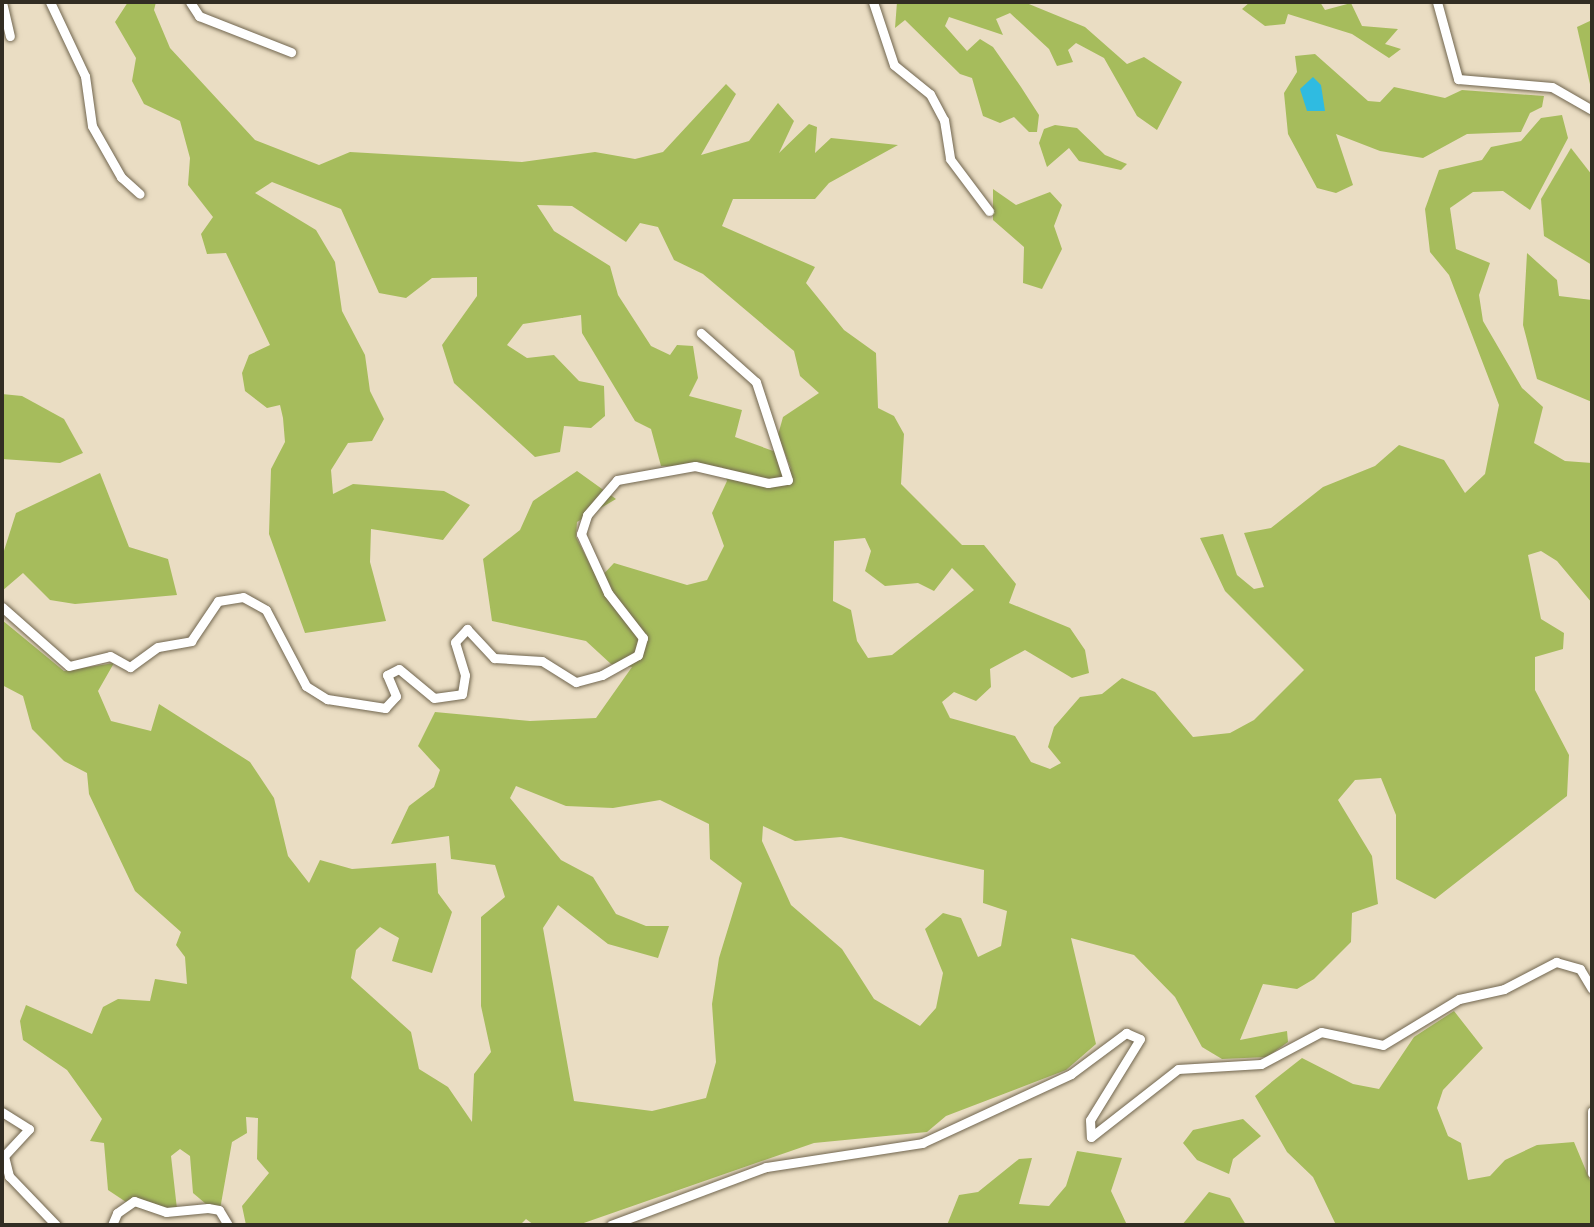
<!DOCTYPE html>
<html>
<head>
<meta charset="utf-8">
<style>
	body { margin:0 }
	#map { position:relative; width:1594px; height:1227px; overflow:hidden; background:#eaddc3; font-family:"Fira Sans",sans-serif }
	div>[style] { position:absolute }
	.forest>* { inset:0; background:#a6bc5c }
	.water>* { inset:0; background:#2fbbe1 }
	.roads { filter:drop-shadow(0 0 2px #71664f) drop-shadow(0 0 2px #71664f) }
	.minor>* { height:9px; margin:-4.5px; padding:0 4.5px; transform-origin:4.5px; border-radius:4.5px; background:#fff }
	span { translate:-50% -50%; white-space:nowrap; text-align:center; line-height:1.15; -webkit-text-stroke:7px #f7ebd0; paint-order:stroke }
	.frame { position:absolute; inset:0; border:4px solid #322d23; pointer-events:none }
</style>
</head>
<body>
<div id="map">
	<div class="forest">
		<div style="clip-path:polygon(evenodd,128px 2px,156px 2px,154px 10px,170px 48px,255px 140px,319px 165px,350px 152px,522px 162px,595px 152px,635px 159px,663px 152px,726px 84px,736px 94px,701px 155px,749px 141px,778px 103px,794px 121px,779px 153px,809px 124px,817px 127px,815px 153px,831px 138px,898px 145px,829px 183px,815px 199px,733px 199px,722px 226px,815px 267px,806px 283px,844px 330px,876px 353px,878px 408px,894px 416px,904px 434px,901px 484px,962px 545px,984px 545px,1016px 584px,1009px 603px,1070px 628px,1085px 650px,1089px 673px,1072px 678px,1025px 650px,990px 669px,991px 687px,976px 701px,954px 692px,942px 702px,950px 718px,1015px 736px,1031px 762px,1050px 769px,1061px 763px,1048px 747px,1054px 727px,1080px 697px,1102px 694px,1122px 678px,1155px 692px,1193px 737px,1230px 733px,1254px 720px,1304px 670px,1225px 591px,1200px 538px,1223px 534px,1237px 575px,1254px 589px,1264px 587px,1244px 533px,1271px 528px,1323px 487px,1375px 466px,1399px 445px,1444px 460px,1465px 493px,1485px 474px,1499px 405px,1449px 275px,1430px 252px,1425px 209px,1439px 170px,1482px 160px,1491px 147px,1521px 141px,1541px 118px,1562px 115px,1568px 138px,1530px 210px,1503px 191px,1473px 192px,1450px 208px,1456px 249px,1490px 263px,1479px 295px,1483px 321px,1522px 388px,1543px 407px,1534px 443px,1565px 461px,1592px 463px,1592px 603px,1557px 561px,1541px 551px,1528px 555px,1541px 619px,1564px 633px,1563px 649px,1535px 657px,1535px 690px,1569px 755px,1567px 796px,1435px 899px,1396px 879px,1396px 815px,1381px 778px,1355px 780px,1338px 800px,1372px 856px,1378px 904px,1352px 913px,1351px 942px,1314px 979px,1297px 989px,1263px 984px,1240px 1040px,1287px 1031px,1288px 1042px,1267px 1057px,1222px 1059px,1202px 1047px,1175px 997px,1134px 955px,1071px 938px,1096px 1044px,1066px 1070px,946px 1116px,927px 1132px,814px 1143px,578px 1225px,534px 1225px,526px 1219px,520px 1225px,246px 1225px,242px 1206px,269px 1173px,257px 1159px,258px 1118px,246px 1117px,247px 1133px,232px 1142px,219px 1215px,193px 1193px,190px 1156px,180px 1149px,171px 1156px,177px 1209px,169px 1217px,132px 1206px,108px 1190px,104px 1143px,90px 1141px,102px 1119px,67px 1070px,23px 1040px,20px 1021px,26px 1005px,92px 1034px,103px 1007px,118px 999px,150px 1001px,155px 979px,187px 984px,185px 957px,176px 945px,181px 932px,135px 891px,89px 794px,87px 773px,64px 761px,32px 729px,23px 696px,2px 685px,2px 620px,64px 671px,114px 663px,98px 691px,111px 721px,151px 731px,159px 704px,250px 762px,274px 798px,288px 856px,309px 883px,320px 860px,352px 869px,436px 863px,438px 893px,452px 912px,432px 973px,392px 961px,399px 938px,380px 927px,356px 950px,351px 978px,411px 1032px,419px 1069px,448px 1087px,472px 1122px,474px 1074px,491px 1052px,481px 1006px,481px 917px,505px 897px,495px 865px,451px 859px,449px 836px,391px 844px,409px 806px,434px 787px,440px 770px,418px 746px,435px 712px,530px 721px,596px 718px,632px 667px,611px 664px,586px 641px,492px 621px,483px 559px,520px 530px,533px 501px,577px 471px,616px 499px,577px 522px,576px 537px,598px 580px,614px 563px,687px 585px,707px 580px,724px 546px,712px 513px,727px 481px,722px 467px,661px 466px,651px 429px,635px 421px,582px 333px,581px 315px,523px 324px,507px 345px,527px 358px,554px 355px,579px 381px,604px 386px,605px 416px,591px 428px,564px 426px,560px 452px,535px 457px,454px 383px,442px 345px,477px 296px,477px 277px,432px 278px,406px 298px,379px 293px,341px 209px,272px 182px,255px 193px,316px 230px,335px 262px,342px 311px,365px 355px,370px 391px,384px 419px,372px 441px,348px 443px,331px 470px,333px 494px,353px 484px,444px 491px,470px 505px,443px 540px,371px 529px,370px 562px,386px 621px,305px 633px,269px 534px,271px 469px,285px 442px,283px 418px,280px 405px,267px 408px,245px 391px,242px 373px,249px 355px,270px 345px,226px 253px,207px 254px,201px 234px,213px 217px,188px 185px,190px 158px,180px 121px,144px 104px,132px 81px,136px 58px,115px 22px,128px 2px,537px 205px,572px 206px,626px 242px,640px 223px,658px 227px,674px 260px,703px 274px,794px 351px,800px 376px,819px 393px,783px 417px,778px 435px,791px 469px,776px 452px,735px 437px,742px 410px,689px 396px,698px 378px,693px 346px,677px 345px,670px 355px,651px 346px,618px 295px,610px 266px,554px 231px,537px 205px,128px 2px,865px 538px,871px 551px,865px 571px,885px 586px,918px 583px,934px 591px,952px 568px,974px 590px,892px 655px,868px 658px,857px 641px,851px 610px,833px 601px,834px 541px,865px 538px,128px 2px,516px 786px,566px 806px,613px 808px,660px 800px,709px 824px,710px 859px,742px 883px,719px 958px,712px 1004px,716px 1062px,706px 1098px,652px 1111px,574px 1101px,543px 928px,558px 905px,608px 944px,658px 958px,669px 926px,646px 926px,616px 914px,593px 877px,561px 860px,510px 798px,516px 786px,128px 2px,763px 826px,795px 841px,841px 837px,984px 870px,983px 903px,1007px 911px,1001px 946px,978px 957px,961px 918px,943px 913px,925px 929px,943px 973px,936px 1008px,920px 1026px,874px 999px,842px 949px,791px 905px,762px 841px,763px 826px)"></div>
		<div style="clip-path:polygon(897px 2px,1024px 2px,1085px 27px,1127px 64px,1144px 57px,1182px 82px,1157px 130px,1137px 116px,1104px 58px,1076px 43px,1068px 50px,1073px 62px,1057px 66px,1049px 49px,1010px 13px,996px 19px,1003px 35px,949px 17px,945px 26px,967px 51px,980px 39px,993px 47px,1021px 87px,1039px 115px,1037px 132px,1029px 132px,1014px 117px,1000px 123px,983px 116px,972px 78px,960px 74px,905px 20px,895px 28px)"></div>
		<div style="clip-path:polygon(1250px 2px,1320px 2px,1325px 10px,1351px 3px,1362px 26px,1398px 29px,1385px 44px,1401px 49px,1389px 58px,1352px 34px,1288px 14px,1285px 24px,1265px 26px,1242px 9px)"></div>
		<div style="clip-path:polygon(1592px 20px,1592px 93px,1577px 27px)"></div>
		<div style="clip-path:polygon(1315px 54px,1368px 101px,1380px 102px,1394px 87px,1445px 98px,1462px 90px,1544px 96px,1542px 107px,1530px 113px,1521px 132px,1467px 134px,1423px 158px,1380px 151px,1336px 134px,1353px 185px,1336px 193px,1317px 188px,1288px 134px,1284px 93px,1297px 72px,1295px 56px)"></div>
		<div style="clip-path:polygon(1055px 125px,1077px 128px,1105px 155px,1127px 164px,1121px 170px,1079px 161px,1069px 148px,1047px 167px,1039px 143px,1044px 129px)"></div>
		<div style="clip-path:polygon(1571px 148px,1592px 175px,1592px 265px,1544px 236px,1541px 199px)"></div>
		<div style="clip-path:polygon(993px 189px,1016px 205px,1050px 192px,1062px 205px,1054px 226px,1062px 249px,1042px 289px,1023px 283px,1024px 247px,993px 220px)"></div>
		<div style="clip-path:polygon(1527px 253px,1557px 280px,1559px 296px,1592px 300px,1592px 402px,1537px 379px,1523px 325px)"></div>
		<div style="clip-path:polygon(2px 394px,22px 396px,64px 419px,83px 453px,60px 463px,2px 459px)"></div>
		<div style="clip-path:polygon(100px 473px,129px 547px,168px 559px,177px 595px,75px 604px,50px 600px,23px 573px,2px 591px,2px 557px,16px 513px)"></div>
		<div style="clip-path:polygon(1454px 1011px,1483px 1048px,1443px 1090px,1437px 1108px,1448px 1136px,1461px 1143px,1468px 1180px,1490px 1176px,1505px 1160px,1537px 1145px,1574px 1142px,1592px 1185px,1592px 1225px,1336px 1225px,1313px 1177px,1287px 1152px,1255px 1096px,1274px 1080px,1302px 1058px,1353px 1084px,1379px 1089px,1414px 1037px)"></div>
		<div style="clip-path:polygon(1243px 1119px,1261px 1136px,1233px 1159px,1229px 1174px,1197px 1160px,1183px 1143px,1193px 1130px)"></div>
		<div style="clip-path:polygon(1077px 1151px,1122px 1158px,1111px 1191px,1127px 1225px,947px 1225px,959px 1195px,978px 1192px,1019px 1159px,1032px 1158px,1019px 1204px,1049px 1206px,1066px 1186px)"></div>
		<div style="clip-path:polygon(1209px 1192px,1230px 1198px,1246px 1225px,1182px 1225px)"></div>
	</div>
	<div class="water">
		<div style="clip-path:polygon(1313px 77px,1321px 85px,1325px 111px,1307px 111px,1300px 89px)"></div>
	</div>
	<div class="roads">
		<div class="minor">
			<div style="left:2px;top:2px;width:35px;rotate:77deg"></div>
			<div style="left:50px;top:2px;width:82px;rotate:64.7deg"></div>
			<div style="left:85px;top:76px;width:50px;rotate:82deg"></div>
			<div style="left:92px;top:126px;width:59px;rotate:60.4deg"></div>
			<div style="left:121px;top:177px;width:25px;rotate:42deg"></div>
			<div style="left:190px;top:2px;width:17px;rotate:57deg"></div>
			<div style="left:199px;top:16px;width:99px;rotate:21.4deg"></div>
			<div style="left:873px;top:2px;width:66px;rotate:71.6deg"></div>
			<div style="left:894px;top:65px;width:46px;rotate:38.9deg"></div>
			<div style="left:930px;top:94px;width:30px;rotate:62deg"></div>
			<div style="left:944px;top:120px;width:39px;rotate:81deg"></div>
			<div style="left:950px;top:159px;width:65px;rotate:53.1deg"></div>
			<div style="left:1437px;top:2px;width:80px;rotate:74.7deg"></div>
			<div style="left:1458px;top:79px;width:94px;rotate:4.9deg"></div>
			<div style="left:1552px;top:87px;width:46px;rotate:29.9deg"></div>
			<div style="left:2px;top:607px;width:89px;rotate:41.4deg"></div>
			<div style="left:69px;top:666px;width:42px;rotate:-13.7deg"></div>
			<div style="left:110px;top:656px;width:23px;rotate:29deg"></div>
			<div style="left:130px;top:667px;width:34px;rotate:-36deg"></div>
			<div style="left:158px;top:647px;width:34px;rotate:-10deg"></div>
			<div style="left:191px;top:641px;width:48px;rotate:-56deg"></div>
			<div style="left:218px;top:601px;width:25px;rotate:-9deg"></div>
			<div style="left:243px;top:597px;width:26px;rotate:29deg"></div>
			<div style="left:266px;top:610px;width:86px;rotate:62.2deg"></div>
			<div style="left:306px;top:686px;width:25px;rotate:32deg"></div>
			<div style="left:327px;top:699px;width:59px;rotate:8.8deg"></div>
			<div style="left:385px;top:708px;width:16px;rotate:-47deg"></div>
			<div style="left:396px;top:696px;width:23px;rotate:-113deg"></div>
			<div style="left:387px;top:675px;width:13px;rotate:-27deg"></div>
			<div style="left:399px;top:669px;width:45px;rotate:39.6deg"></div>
			<div style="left:434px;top:698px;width:28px;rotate:-8deg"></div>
			<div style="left:462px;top:694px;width:19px;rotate:-81deg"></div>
			<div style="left:465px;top:675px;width:34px;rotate:-107deg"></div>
			<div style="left:455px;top:642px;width:18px;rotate:-47deg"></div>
			<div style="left:467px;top:629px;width:40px;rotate:47deg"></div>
			<div style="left:494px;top:658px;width:48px;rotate:3.6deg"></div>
			<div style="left:542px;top:661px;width:40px;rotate:32deg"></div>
			<div style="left:576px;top:682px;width:27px;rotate:-15deg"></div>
			<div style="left:602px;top:675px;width:41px;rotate:-29.1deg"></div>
			<div style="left:638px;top:655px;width:18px;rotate:-74deg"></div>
			<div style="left:643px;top:638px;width:57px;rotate:-127.9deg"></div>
			<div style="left:608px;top:593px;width:65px;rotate:-114.6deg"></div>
			<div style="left:581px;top:534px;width:20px;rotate:-72deg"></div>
			<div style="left:587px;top:515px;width:46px;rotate:-49.4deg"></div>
			<div style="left:617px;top:480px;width:79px;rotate:-10.2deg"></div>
			<div style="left:695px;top:466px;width:75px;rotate:13.1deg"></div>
			<div style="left:768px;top:483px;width:20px;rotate:-9deg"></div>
			<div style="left:788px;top:480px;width:103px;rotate:-108.1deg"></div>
			<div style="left:756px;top:382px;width:74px;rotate:-138.3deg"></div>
			<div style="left:1592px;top:1111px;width:62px;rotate:90deg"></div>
			<div style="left:2px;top:1112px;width:32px;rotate:32deg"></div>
			<div style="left:29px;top:1129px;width:37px;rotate:133deg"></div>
			<div style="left:4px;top:1156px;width:21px;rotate:76deg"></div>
			<div style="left:9px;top:1176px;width:68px;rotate:46.2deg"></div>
			<div style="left:112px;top:1225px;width:13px;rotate:-67deg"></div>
			<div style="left:117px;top:1213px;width:21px;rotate:-35deg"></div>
			<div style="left:134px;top:1201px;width:34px;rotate:19deg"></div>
			<div style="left:166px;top:1212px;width:42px;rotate:-5.4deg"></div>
			<div style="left:208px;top:1208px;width:11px;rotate:10deg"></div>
			<div style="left:219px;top:1210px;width:17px;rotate:59deg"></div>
			<div style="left:611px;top:1225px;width:165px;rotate:-20.5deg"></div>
			<div style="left:766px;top:1167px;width:158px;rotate:-8.7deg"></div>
			<div style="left:922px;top:1143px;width:164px;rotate:-24.8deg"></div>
			<div style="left:1071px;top:1074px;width:69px;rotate:-36.7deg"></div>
			<div style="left:1126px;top:1033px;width:15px;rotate:23deg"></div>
			<div style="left:1140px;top:1039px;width:95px;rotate:121.7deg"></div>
			<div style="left:1090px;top:1120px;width:17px;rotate:87deg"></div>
			<div style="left:1091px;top:1137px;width:110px;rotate:-38deg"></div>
			<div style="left:1178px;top:1069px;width:83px;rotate:-3.4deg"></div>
			<div style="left:1261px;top:1064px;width:68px;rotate:-28.1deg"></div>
			<div style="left:1321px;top:1032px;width:63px;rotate:11.8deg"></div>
			<div style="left:1383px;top:1045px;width:89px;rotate:-31.2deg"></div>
			<div style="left:1459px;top:999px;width:46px;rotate:-12.5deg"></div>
			<div style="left:1504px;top:989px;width:59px;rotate:-27.4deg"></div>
			<div style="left:1556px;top:962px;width:25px;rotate:16deg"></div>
			<div style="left:1580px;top:969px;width:23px;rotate:59deg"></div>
		</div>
	</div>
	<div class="frame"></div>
</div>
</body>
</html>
